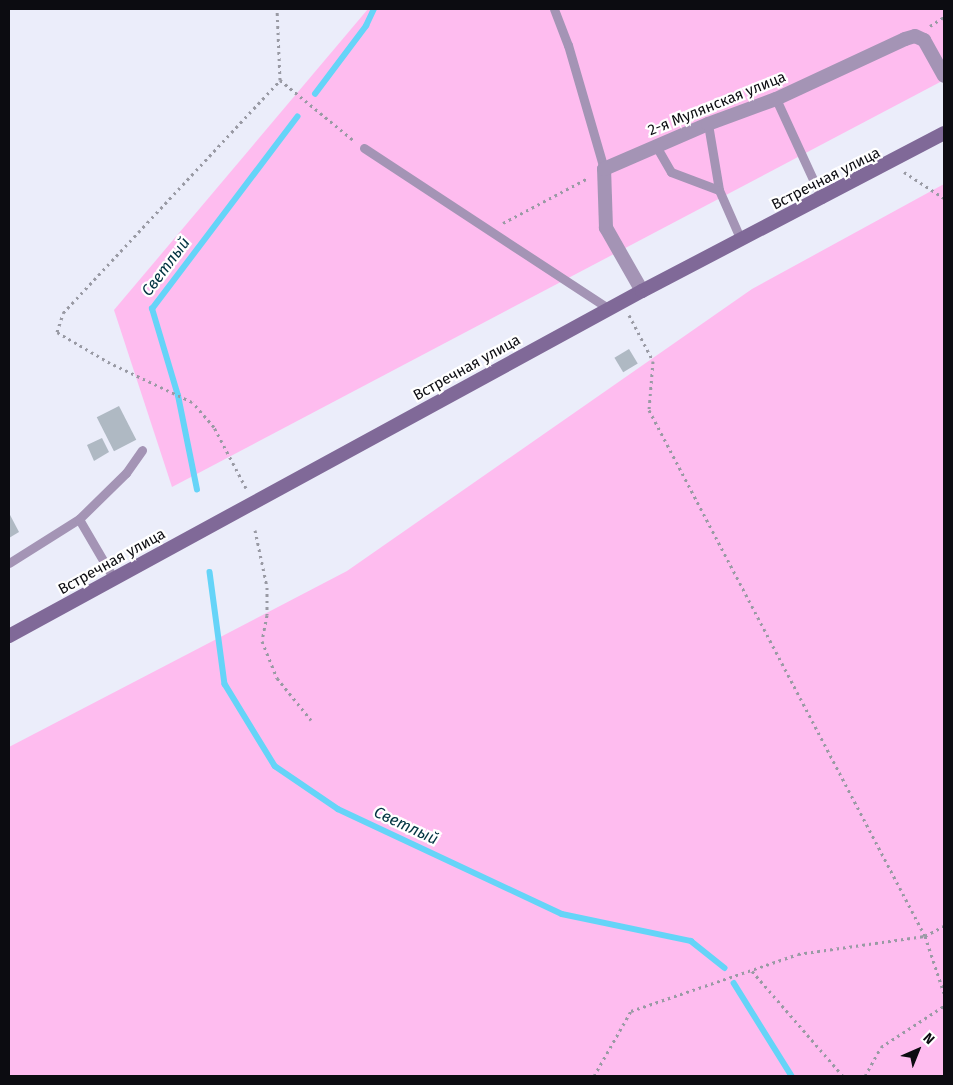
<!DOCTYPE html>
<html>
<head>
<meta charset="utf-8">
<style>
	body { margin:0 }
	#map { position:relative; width:953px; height:1085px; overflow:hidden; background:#ebedfa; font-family:"Fira Sans",sans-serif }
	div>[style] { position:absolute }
	.green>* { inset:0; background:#febcef }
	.stream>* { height:5.5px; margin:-2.75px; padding:0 2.75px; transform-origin:2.75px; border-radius:2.75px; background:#65d4f8 }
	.building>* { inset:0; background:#afb9c3; transform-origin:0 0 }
	.path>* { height:3px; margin-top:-1.5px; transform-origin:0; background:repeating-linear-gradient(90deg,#999aa4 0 2.5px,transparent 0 6.5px) }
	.service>* { height:9px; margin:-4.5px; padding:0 4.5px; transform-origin:4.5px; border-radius:4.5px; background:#a494b5 }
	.minor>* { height:14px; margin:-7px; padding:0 7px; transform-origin:7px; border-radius:7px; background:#a494b5 }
	.secondary>* { height:14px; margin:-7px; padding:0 7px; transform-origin:7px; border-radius:7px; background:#806998 }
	span { translate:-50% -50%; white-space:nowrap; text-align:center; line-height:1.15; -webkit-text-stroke:4.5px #fff; paint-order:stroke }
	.street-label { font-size:15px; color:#0c0c11 }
	.water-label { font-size:16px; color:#003341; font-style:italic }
	.frame { position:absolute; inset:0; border:10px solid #0c0c11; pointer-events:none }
	.north { position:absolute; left:893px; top:1025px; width:50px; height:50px; -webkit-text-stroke:4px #fff; paint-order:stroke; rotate:44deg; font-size:14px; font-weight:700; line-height:20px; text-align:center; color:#0c0c11 }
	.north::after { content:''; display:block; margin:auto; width:18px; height:22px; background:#0c0c11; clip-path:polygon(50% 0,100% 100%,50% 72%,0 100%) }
</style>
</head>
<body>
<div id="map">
	<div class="green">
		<div style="clip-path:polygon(368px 9px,944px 9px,944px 80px,172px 487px,114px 310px)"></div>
		<div style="clip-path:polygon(944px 184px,944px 1076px,9px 1076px,9px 747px,347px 571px,752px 289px)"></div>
	</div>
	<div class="stream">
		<div style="left:315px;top:94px;width:85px;rotate:-53.1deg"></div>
		<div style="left:366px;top:26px;width:19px;rotate:-65deg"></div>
		<div style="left:197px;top:490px;width:96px;rotate:-101.4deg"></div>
		<div style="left:178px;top:396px;width:91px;rotate:-106.6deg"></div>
		<div style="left:152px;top:309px;width:241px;rotate:-52.9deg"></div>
		<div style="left:210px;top:572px;width:113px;rotate:82.4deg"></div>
		<div style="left:225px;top:684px;width:96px;rotate:58.6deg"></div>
		<div style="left:275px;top:766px;width:76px;rotate:34.3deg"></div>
		<div style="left:338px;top:809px;width:247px;rotate:25.1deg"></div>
		<div style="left:562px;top:914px;width:132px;rotate:11.8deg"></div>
		<div style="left:691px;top:941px;width:43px;rotate:38.5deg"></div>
		<div style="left:734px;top:983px;width:110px;rotate:58.1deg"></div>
	</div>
	<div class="building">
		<div style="left:629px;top:349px;width:17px;height:17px;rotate:59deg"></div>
		<div style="left:119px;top:406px;width:38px;height:25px;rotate:63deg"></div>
		<div style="clip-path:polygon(102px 438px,109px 452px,94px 461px,87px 445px)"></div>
		<div style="clip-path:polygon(9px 513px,19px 532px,9px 538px)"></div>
	</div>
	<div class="path">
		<div style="left:930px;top:26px;width:17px;rotate:-33deg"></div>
		<div style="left:280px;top:80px;width:94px;rotate:39.4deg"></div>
		<div style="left:904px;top:172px;width:48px;rotate:33deg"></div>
		<div style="left:503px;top:223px;width:96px;rotate:-27.9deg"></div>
		<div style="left:629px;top:315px;width:52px;rotate:62.4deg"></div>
		<div style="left:653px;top:361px;width:49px;rotate:94.7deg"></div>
		<div style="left:649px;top:410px;width:594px;rotate:62.31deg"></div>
		<div style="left:925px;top:936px;width:60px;rotate:71.6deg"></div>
		<div style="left:246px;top:488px;width:69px;rotate:-117.7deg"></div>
		<div style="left:214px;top:427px;width:33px;rotate:-131deg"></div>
		<div style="left:192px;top:402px;width:91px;rotate:-154.6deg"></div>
		<div style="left:110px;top:363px;width:61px;rotate:-149.7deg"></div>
		<div style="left:57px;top:332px;width:20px;rotate:-72deg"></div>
		<div style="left:63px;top:313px;width:318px;rotate:-47deg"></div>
		<div style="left:280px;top:80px;width:71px;rotate:-92.4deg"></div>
		<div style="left:255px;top:530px;width:58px;rotate:78.1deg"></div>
		<div style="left:267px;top:587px;width:28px;rotate:90deg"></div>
		<div style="left:267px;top:615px;width:26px;rotate:101deg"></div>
		<div style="left:262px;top:641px;width:40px;rotate:68deg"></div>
		<div style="left:277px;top:678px;width:54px;rotate:51deg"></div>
		<div style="left:752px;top:971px;width:139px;rotate:49.1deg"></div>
		<div style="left:594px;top:1076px;width:75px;rotate:-60.4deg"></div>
		<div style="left:631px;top:1011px;width:176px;rotate:-18.8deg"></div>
		<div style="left:798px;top:954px;width:128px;rotate:-8.1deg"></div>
		<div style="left:925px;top:936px;width:21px;rotate:-28deg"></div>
		<div style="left:865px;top:1076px;width:33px;rotate:-61deg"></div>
		<div style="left:881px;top:1047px;width:75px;rotate:-33.1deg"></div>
	</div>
	<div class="service">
		<div style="left:554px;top:9px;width:39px;rotate:69deg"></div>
		<div style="left:568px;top:45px;width:129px;rotate:73.8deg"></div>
		<div style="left:776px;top:99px;width:110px;rotate:65.3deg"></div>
		<div style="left:708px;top:124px;width:67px;rotate:80.5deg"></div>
		<div style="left:656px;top:146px;width:30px;rotate:60deg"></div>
		<div style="left:671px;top:172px;width:51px;rotate:20.6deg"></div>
		<div style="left:719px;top:190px;width:55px;rotate:66.3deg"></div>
		<div style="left:364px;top:148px;width:293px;rotate:33.3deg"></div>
		<div style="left:9px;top:563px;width:83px;rotate:-32.2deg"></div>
		<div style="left:114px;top:579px;width:69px;rotate:-120.3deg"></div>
		<div style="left:79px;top:519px;width:66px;rotate:-44.4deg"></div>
		<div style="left:126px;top:473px;width:28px;rotate:-55deg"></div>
	</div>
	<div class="minor">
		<div style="left:642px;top:291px;width:73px;rotate:-119.7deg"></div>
		<div style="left:606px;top:228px;width:59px;rotate:-91.9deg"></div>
		<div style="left:604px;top:169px;width:113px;rotate:-23.4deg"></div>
		<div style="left:708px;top:124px;width:72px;rotate:-20.2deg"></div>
		<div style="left:776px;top:99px;width:142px;rotate:-24.9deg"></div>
		<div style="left:905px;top:39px;width:10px;rotate:-17deg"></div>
		<div style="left:915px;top:36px;width:10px;rotate:24deg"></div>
		<div style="left:924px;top:40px;width:41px;rotate:60.9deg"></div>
	</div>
	<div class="secondary">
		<div style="left:9px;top:636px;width:721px;rotate:-28.59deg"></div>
		<div style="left:642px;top:291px;width:341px;rotate:-27.6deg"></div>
	</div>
	<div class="street-label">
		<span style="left:717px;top:104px;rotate:-22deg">2-я Мулянская улица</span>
		<span style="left:826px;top:179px;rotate:-27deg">Встречная улица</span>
		<span style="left:467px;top:368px;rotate:-29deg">Встречная улица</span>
		<span style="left:112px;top:562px;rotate:-29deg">Встречная улица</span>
	</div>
	<div class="water-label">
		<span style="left:166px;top:267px;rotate:-53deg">Светлый</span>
		<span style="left:406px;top:826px;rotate:25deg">Светлый</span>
	</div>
	<div class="frame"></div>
	<div class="north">N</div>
</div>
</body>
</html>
